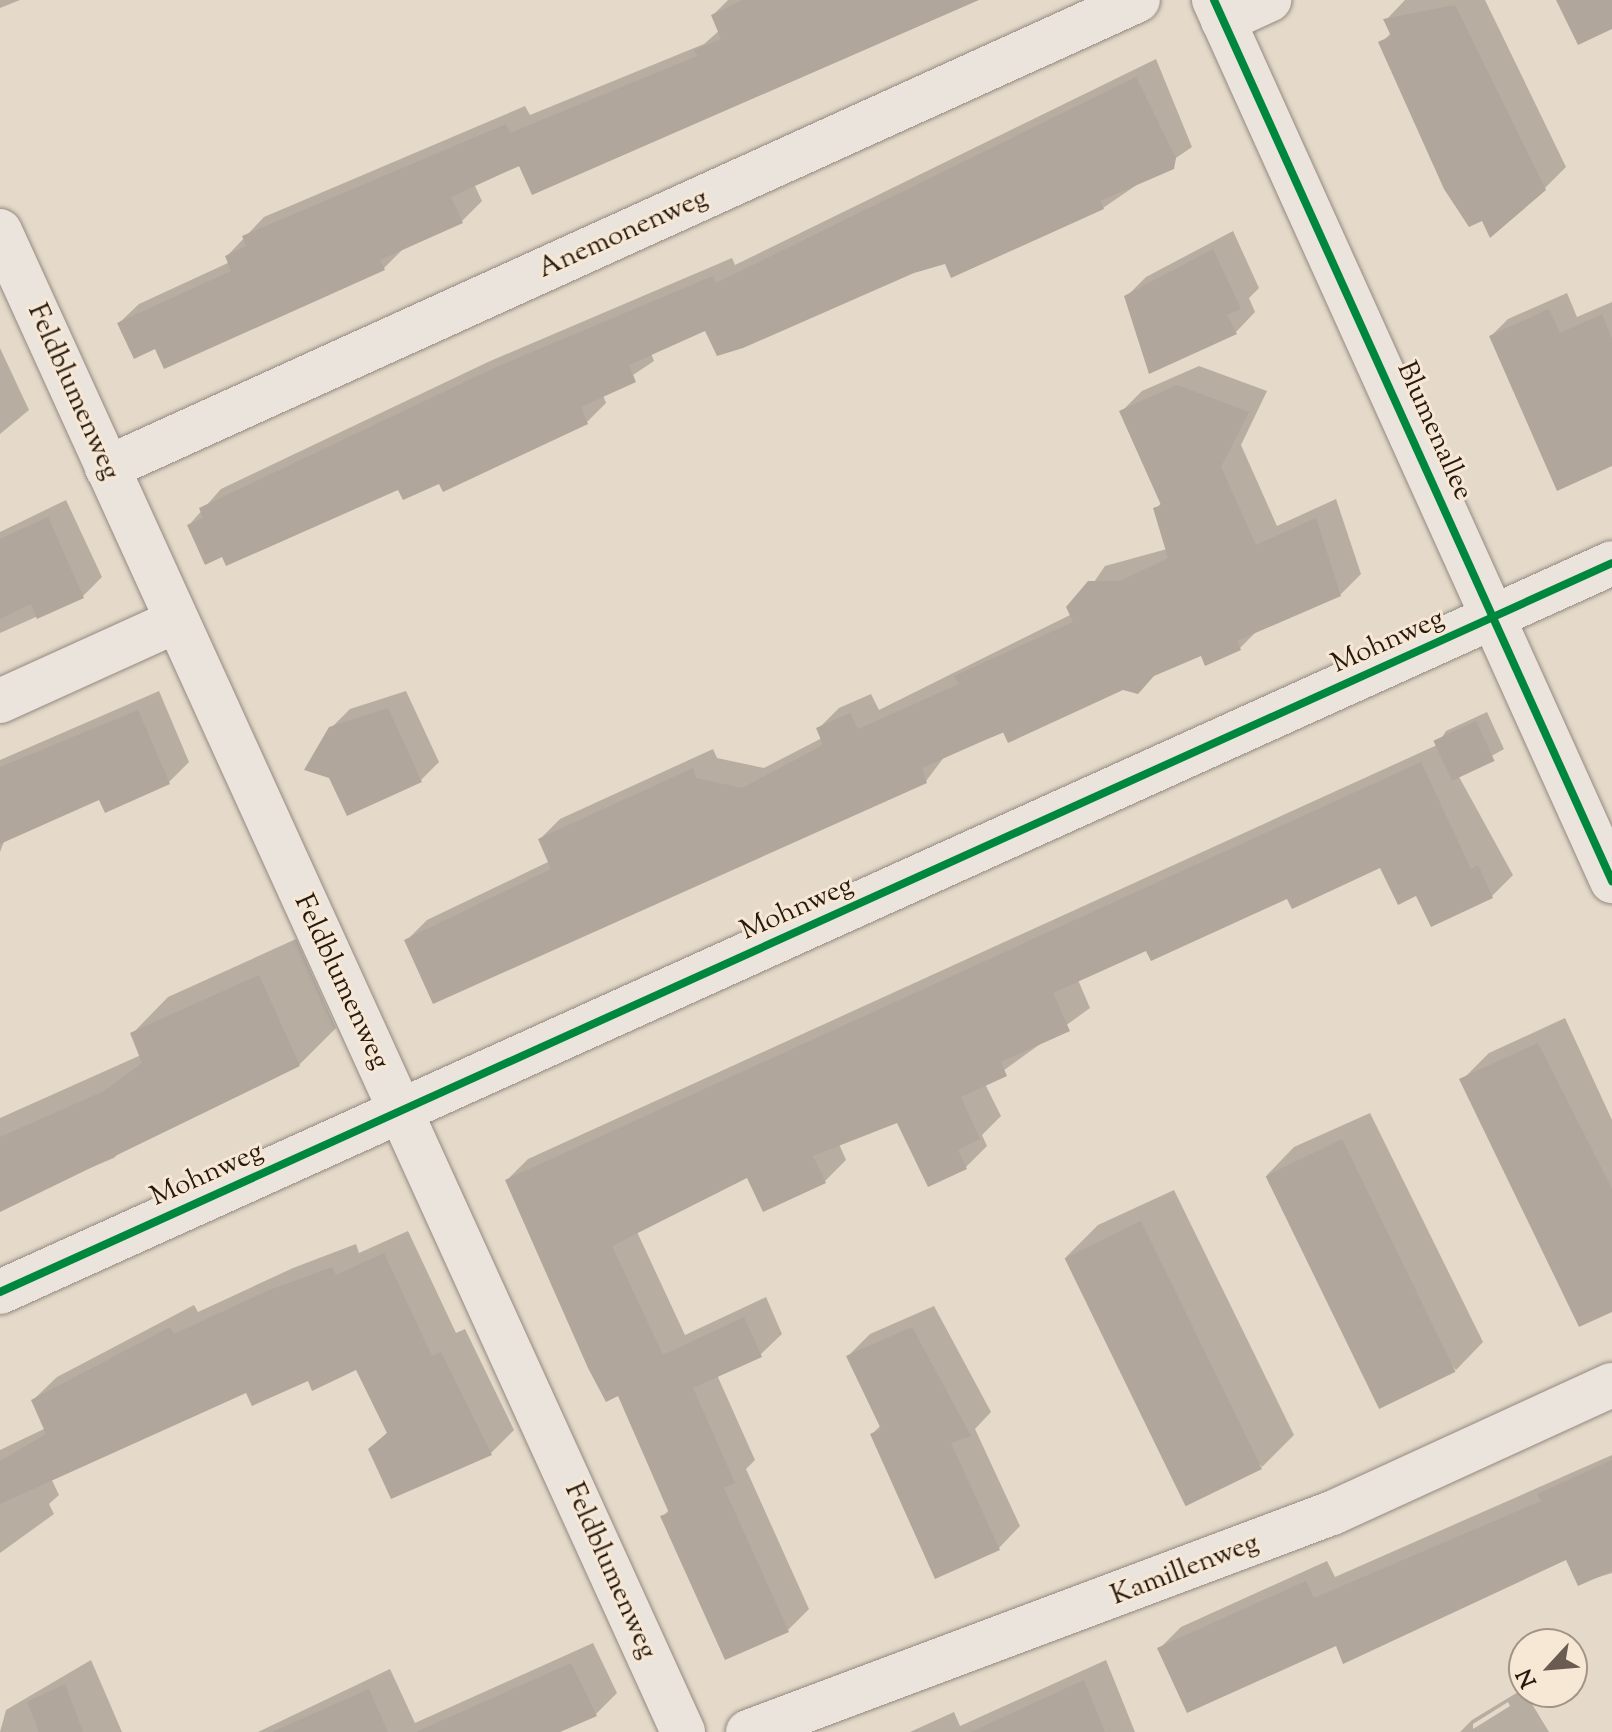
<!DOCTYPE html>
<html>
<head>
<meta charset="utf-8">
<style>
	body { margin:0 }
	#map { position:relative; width:1612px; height:1732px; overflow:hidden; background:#e5d9c9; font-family:"Sorts Mill Goudy",serif }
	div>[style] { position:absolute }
	.shadow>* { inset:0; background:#0003 }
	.building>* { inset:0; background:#b0a69b; transform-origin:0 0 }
	.roads { filter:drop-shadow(0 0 2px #938a80) drop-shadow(0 0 2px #938a80) }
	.street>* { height:44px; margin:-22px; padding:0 22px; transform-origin:22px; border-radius:22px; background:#eae4dc }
	.cycleway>* { height:8px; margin:-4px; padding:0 4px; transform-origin:4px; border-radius:4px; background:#00873e }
	span { translate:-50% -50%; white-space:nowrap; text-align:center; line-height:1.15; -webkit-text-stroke:6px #f6e8d4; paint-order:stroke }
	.street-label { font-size:28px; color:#271810 }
	.north { position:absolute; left:1508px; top:1628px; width:80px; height:80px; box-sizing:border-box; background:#f6e8d4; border:2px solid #a39586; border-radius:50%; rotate:244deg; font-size:22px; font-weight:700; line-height:32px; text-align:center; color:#271810 }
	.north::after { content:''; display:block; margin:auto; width:28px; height:36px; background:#6a5c51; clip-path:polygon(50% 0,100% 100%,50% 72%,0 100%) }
</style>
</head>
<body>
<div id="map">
	<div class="shadow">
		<div style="clip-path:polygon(0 0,20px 0,0 8px)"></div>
		<div style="clip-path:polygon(728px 0,939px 0,474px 184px,482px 201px,462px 221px,403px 249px,384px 268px,156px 347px,119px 323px,139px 304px,230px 262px,227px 256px,264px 217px,525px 106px,530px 115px,704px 44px,720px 30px,713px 15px)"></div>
		<div style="clip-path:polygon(1405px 0,1485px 0,1566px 167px,1544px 189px,1381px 43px,1392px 32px,1386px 20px)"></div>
		<div style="clip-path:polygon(1156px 59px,1192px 147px,1103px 208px,946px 262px,706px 329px,651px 353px,654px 361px,603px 395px,606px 403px,587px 422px,440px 481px,399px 487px,223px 555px,189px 525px,221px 489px,488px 362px,732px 258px,735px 265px)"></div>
		<div style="clip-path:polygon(1233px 231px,1259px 288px,1249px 298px,1255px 312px,1236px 332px,1126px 297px,1146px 277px)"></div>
		<div style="clip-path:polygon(1567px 293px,1577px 317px,1612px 302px,1612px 464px,1491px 336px,1508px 319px)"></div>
		<div style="clip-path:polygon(0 348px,29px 410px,0 434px)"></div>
		<div style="clip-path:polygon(1199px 366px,1267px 391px,1241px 445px,1277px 526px,1336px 499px,1361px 574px,1340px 595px,1259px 629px,1240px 648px,1202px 653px,945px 756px,926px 781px,407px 940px,427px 920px,550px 861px,540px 839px,560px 819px,713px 749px,717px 758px,764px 768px,822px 738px,818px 729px,839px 708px,871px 694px,879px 710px,1072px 614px,1105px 566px,1167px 549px,1156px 509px,1162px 502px,1122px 411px,1142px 391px)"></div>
		<div style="clip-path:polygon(66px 500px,102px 577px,83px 596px,0 633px,0 532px)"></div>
		<div style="clip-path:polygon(159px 691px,189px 762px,169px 782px,106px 810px,100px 797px,5px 839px,0 852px,0 760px)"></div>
		<div style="clip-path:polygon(406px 691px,439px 762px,421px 780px,331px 728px,350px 709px)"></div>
		<div style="clip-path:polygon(1487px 712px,1504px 749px,1458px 775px,1513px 875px,1492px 896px,1417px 893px,1381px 865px,1147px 948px,1078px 980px,1090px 1008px,985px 1084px,1001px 1116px,982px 1135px,987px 1146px,966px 1167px,929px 1184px,898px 1121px,839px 1144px,846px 1160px,825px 1181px,764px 1209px,748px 1175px,637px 1232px,685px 1335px,766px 1297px,782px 1334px,760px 1355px,717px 1375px,755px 1460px,746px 1469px,809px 1609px,788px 1630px,662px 1517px,669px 1510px,619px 1394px,507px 1180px,528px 1159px,1437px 745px,1446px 731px)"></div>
		<div style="clip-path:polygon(296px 939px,336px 1028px,299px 1065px,130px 1142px,114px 1158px,0 1205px,0 1118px,141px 1055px,132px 1034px,168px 997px)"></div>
		<div style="clip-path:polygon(1565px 1018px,1612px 1120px,1612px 1310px,1462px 1080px,1489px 1053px)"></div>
		<div style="clip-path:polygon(1370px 1113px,1483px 1342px,1456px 1370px,1267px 1175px,1294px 1147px)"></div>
		<div style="clip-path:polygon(1174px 1190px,1294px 1435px,1262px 1467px,1066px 1257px,1098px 1225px)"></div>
		<div style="clip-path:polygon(408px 1231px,456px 1333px,465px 1329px,514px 1430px,491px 1453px,370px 1450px,388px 1432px,357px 1368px,247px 1390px,50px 1476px,59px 1495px,49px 1504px,54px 1514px,0 1553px,0 1450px,46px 1428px,33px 1400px,57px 1377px,194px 1305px,198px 1312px,293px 1268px,356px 1244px,359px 1253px)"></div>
		<div style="clip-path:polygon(934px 1306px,991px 1412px,975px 1429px,1020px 1526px,999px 1548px,872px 1434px,881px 1425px,848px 1356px,870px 1334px)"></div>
		<div style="clip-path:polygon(1612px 1455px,1612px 1573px,1580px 1583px,1567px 1557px,1337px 1644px,1160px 1648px,1181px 1627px,1327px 1561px,1335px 1577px)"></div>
		<div style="clip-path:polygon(593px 1643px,617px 1693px,596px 1714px,556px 1732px,258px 1732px,390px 1669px,415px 1723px)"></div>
		<div style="clip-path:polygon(91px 1660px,122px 1732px,0 1732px,6px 1710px)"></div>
		<div style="clip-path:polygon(1106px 1660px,1135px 1732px,910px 1732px,954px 1712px,960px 1726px)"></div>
		<div style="clip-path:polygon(evenodd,1523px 1689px,1549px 1732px,1460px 1732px,1472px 1720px,1523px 1689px,1508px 1702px,1510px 1706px,1473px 1729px,1473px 1724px,1508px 1702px)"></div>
	</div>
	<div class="building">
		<div style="clip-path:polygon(743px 0,979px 0,532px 195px,519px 166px,451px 197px,463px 223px,380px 260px,385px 270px,164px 369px,155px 349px,134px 359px,117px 323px,231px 271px,225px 256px,246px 246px,242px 236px,506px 124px,510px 133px,697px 56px,694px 50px,721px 39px,711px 15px)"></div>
		<div style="clip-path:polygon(1556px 0,1612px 0,1612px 29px,1578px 45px)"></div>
		<div style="clip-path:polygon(1455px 5px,1546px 190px,1490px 238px,1482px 221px,1469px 227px,1444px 189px,1378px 42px,1391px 36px,1383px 19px)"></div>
		<div style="clip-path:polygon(1136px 77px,1176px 158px,1174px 169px,1100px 201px,1104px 209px,951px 278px,945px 264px,914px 273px,743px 348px,717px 356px,705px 331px,629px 365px,636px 382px,581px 407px,588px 424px,443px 492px,439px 484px,403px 500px,398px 490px,226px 566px,222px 557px,205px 565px,187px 525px,203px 518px,199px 508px,494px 368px,713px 276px,716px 283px)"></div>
		<div style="clip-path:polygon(1213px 249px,1241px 309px,1227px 315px,1237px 334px,1149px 374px,1124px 296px)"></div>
		<div style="clip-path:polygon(1549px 309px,1560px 333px,1602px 314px,1612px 339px,1612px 466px,1557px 491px,1489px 336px)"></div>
		<div style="clip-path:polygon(1177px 385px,1249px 412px,1221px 467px,1256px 545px,1316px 518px,1341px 596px,1237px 641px,1241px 650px,1205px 666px,1201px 656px,1154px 676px,1138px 694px,1123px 690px,1008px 743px,1003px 732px,922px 768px,927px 783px,433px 1004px,404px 940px,551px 869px,538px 839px,693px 768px,696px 778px,742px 788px,823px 745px,816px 728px,850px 713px,858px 729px,959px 684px,954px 676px,1073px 622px,1066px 607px,1088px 581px,1120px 581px,1168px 558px,1153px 508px,1161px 505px,1119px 411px)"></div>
		<div style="clip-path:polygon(48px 517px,84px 598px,37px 619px,31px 604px,0 619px,0 539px)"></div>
		<div style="clip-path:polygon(388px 708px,422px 782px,347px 816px,329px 778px,304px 770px,329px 727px)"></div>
		<div style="clip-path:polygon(138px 710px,170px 784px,105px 813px,99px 800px,0 844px,0 767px)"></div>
		<div style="left:1476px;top:721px;width:44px;height:47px;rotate:65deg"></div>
		<div style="clip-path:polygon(1421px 762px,1471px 869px,1478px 865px,1493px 898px,1431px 927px,1416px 896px,1398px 905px,1380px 868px,1292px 909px,1287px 899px,1151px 961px,1146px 951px,1053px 993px,1070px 1031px,1001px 1062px,1007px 1076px,961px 1097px,980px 1139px,958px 1150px,967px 1169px,928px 1187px,897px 1123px,813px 1156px,826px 1183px,763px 1212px,747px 1178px,612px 1246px,663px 1355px,744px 1317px,762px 1357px,693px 1388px,735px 1483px,724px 1488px,789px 1632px,725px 1660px,660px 1516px,669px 1513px,618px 1396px,606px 1402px,588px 1368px,505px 1180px)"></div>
		<div style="clip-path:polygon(259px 975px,300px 1066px,0 1212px,0 1137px,104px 1091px,142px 1063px,130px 1033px)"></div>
		<div style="clip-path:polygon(1538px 1043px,1612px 1189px,1612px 1312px,1579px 1327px,1459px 1079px)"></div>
		<div style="left:1342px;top:1139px;width:259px;height:85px;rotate:64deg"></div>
		<div style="left:1141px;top:1221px;width:276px;height:85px;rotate:64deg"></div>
		<div style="clip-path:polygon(384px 1253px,432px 1356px,441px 1352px,492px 1455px,391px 1499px,368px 1449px,387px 1433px,356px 1370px,312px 1391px,308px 1381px,252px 1406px,246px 1393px,0 1504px,0 1461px,46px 1434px,31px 1400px,170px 1327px,174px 1334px,267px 1291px,332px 1267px,336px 1275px)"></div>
		<div style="clip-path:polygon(912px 1327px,971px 1436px,951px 1443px,1000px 1550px,935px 1579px,870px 1434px,881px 1429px,846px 1356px)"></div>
		<div style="clip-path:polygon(1612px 1460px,1612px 1571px,1578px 1586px,1566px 1560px,1343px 1664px,1336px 1646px,1187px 1713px,1157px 1648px,1306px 1581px,1314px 1598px,1541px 1501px,1537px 1494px)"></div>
		<div style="clip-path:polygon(571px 1663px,597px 1716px,560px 1732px,416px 1732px)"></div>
		<div style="clip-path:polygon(1084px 1680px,1105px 1732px,971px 1732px,1047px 1697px)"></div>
		<div style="clip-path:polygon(65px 1684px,83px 1732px,39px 1732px,27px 1702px)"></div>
		<div style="clip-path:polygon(369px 1689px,388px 1732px,272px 1732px)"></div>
	</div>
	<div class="roads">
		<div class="street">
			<div style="left:1214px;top:0;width:967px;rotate:65.69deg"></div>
			<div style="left:1223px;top:21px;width:51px;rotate:-24.5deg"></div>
			<div style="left:0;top:231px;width:1649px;rotate:65.53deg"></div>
			<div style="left:107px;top:468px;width:1132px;rotate:-24.41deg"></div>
			<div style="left:0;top:701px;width:193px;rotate:-24.4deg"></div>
			<div style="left:0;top:1292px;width:1769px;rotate:-24.33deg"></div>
			<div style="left:748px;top:1732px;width:624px;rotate:-20.56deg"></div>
			<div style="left:1332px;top:1513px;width:308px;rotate:-24.6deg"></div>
		</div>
	</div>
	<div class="cycleway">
		<div style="left:1214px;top:0;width:967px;rotate:65.69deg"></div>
		<div style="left:0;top:1292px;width:1769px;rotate:-24.33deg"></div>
	</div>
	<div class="street-label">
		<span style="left:623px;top:234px;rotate:-24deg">Anemonenweg</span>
		<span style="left:73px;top:392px;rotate:66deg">Feldblumenweg</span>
		<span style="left:1434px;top:431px;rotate:66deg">Blumenallee</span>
		<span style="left:1388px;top:642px;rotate:-24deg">Mohnweg</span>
		<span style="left:797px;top:909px;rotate:-24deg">Mohnweg</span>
		<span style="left:341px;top:982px;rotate:65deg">Feldblumenweg</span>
		<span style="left:207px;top:1175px;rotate:-24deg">Mohnweg</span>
		<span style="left:1185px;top:1570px;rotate:-21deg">Kamillenweg</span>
		<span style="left:610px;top:1571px;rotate:66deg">Feldblumenweg</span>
	</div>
	<div class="north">N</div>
</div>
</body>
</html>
